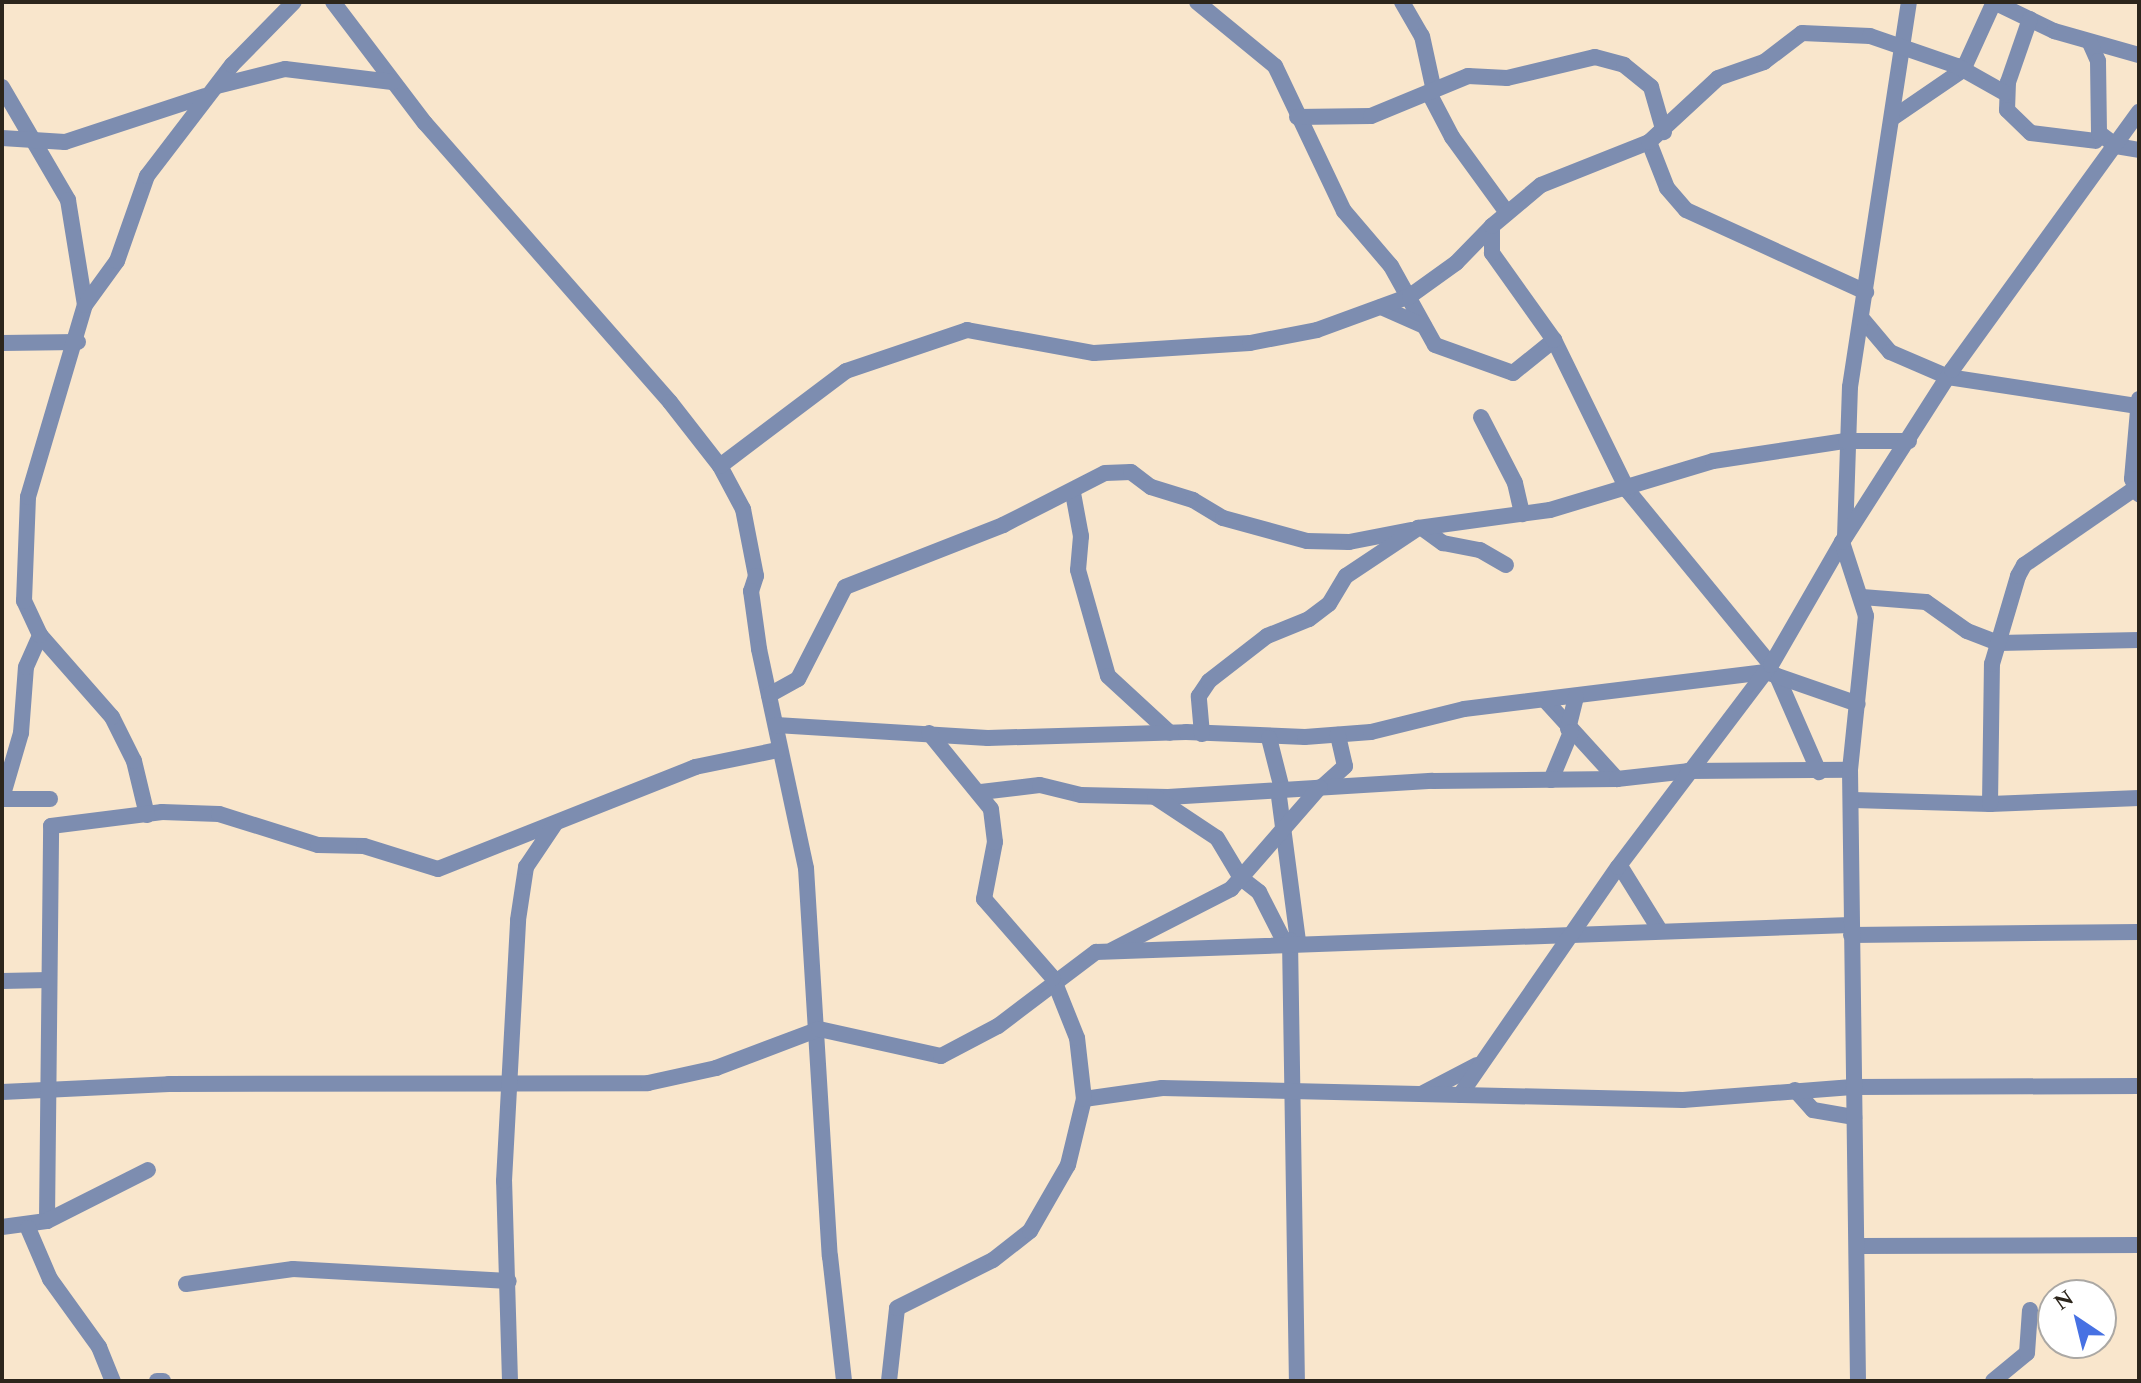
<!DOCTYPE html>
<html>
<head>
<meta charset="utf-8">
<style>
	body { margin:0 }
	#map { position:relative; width:2141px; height:1383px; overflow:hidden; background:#f9e6cc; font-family:Spectral,serif }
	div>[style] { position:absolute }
	.minor>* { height:16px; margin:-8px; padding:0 8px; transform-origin:8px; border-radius:8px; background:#7d8db0 }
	span { translate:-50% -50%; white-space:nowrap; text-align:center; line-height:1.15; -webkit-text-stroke:6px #fff; paint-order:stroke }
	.frame { position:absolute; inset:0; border:4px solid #2d261c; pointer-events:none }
	.north { position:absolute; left:2037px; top:1279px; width:80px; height:80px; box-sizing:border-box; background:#fff; border:2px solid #aba8a4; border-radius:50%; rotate:325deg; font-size:22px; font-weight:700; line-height:32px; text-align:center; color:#2d261c }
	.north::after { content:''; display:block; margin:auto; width:28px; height:36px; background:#4771e3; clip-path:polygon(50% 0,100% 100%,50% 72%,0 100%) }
</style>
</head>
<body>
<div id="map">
	<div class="minor">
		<div style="left:333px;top:2px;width:152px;rotate:52.8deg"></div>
		<div style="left:425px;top:123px;width:371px;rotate:48.7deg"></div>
		<div style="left:670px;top:402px;width:81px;rotate:52deg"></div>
		<div style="left:720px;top:466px;width:49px;rotate:61.9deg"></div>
		<div style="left:743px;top:509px;width:68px;rotate:79deg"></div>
		<div style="left:756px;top:576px;width:16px;rotate:108deg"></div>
		<div style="left:751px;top:591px;width:59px;rotate:82.1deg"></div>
		<div style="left:759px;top:649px;width:224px;rotate:77.9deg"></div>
		<div style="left:806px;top:868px;width:389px;rotate:86.5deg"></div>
		<div style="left:830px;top:1256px;width:126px;rotate:83.6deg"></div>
		<div style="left:1197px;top:2px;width:101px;rotate:39.4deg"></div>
		<div style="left:1275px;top:66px;width:161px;rotate:64.6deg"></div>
		<div style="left:1344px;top:211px;width:72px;rotate:49.5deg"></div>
		<div style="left:1391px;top:266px;width:90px;rotate:60.9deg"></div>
		<div style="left:1435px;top:345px;width:83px;rotate:19.7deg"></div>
		<div style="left:1513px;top:373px;width:53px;rotate:-38.8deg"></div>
		<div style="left:1402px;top:2px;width:39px;rotate:60deg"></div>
		<div style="left:1422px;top:36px;width:56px;rotate:77.7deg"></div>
		<div style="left:1994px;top:2px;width:67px;rotate:25.8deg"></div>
		<div style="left:2054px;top:31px;width:88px;rotate:15.8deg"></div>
		<div style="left:2030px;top:19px;width:67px;rotate:109.2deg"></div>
		<div style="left:2008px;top:82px;width:28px;rotate:92deg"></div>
		<div style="left:2007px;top:110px;width:33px;rotate:44deg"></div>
		<div style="left:2031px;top:133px;width:65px;rotate:7deg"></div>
		<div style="left:2090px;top:43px;width:20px;rotate:66deg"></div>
		<div style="left:2098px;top:61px;width:72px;rotate:89.2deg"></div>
		<div style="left:2099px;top:133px;width:21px;rotate:37deg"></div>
		<div style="left:2116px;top:146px;width:23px;rotate:10deg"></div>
		<div style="left:217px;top:86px;width:70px;rotate:-14deg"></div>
		<div style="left:285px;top:69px;width:108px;rotate:6.9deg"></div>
		<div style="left:2px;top:87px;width:131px;rotate:59.7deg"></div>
		<div style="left:68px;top:200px;width:106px;rotate:80.8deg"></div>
		<div style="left:1429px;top:93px;width:50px;rotate:62.4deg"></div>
		<div style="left:1452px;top:137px;width:90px;rotate:54deg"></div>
		<div style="left:1297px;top:117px;width:74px;rotate:-0.8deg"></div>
		<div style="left:1371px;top:116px;width:105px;rotate:-22.4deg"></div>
		<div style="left:1468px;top:76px;width:39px;rotate:3deg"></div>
		<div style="left:1507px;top:78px;width:90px;rotate:-13.4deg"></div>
		<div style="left:1595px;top:57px;width:30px;rotate:15deg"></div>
		<div style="left:1624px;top:65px;width:35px;rotate:39deg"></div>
		<div style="left:1651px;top:87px;width:47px;rotate:73.9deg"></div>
		<div style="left:1894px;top:117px;width:83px;rotate:-34.3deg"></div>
		<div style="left:1963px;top:70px;width:75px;rotate:-65.5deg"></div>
		<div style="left:2px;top:138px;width:63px;rotate:3.6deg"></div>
		<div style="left:65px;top:142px;width:147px;rotate:-18.2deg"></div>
		<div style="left:1649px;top:142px;width:49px;rotate:68.6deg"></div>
		<div style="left:1667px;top:188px;width:29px;rotate:49deg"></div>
		<div style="left:1686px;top:210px;width:198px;rotate:24.5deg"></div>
		<div style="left:1381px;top:307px;width:47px;rotate:23.8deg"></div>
		<div style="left:1863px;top:320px;width:42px;rotate:49.8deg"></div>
		<div style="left:1890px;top:352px;width:63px;rotate:23.3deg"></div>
		<div style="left:1948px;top:377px;width:192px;rotate:8.7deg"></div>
		<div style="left:2px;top:343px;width:76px;rotate:-0.8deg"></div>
		<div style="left:2139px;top:399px;width:80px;rotate:95deg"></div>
		<div style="left:2132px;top:479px;width:17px;rotate:65deg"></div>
		<div style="left:1481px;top:417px;width:74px;rotate:62.7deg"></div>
		<div style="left:1515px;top:483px;width:32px;rotate:77deg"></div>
		<div style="left:720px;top:466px;width:158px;rotate:-37deg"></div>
		<div style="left:846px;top:371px;width:128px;rotate:-18.7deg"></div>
		<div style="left:967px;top:330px;width:129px;rotate:10.3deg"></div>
		<div style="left:1094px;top:353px;width:156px;rotate:-3.7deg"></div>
		<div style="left:1250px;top:343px;width:68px;rotate:-11deg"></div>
		<div style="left:1317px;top:330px;width:99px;rotate:-20.1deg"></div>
		<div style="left:1410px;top:296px;width:57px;rotate:-35.7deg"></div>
		<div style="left:1456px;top:263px;width:52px;rotate:-45.8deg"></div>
		<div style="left:1073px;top:493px;width:44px;rotate:79.5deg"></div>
		<div style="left:1081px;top:536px;width:34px;rotate:95deg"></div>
		<div style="left:1078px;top:570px;width:110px;rotate:74.2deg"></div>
		<div style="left:1108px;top:676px;width:84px;rotate:42.6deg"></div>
		<div style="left:1422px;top:528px;width:26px;rotate:36deg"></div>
		<div style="left:1443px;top:543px;width:38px;rotate:11deg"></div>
		<div style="left:1480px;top:550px;width:30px;rotate:30deg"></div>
		<div style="left:1845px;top:537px;width:150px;rotate:-88.1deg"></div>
		<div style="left:1850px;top:387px;width:389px;rotate:-81.3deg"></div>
		<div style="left:1862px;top:597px;width:64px;rotate:4.5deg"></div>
		<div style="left:1926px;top:602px;width:50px;rotate:35.3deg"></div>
		<div style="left:1967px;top:631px;width:34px;rotate:21deg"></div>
		<div style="left:1999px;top:643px;width:140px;rotate:-1.2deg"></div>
		<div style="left:1771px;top:665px;width:225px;rotate:-129.4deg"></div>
		<div style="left:1628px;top:491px;width:168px;rotate:-116.1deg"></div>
		<div style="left:1554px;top:340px;width:107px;rotate:-125.5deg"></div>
		<div style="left:1492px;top:253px;width:27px;rotate:-90deg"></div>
		<div style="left:1492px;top:226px;width:64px;rotate:-39.9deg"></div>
		<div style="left:1541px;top:185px;width:116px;rotate:-21.7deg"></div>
		<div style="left:1649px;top:142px;width:94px;rotate:-42.8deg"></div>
		<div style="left:1718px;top:78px;width:49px;rotate:-19.2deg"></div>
		<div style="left:1764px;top:62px;width:48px;rotate:-37.3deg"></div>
		<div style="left:1802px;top:33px;width:68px;rotate:2.5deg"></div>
		<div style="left:1870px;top:36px;width:92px;rotate:19deg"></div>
		<div style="left:1957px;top:66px;width:55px;rotate:29.4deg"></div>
		<div style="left:1777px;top:676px;width:105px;rotate:66.4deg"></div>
		<div style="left:769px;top:695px;width:33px;rotate:-29deg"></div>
		<div style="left:798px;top:679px;width:103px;rotate:-62.9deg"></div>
		<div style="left:845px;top:587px;width:170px;rotate:-21.4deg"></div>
		<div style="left:1003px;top:525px;width:114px;rotate:-27deg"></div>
		<div style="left:1105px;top:473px;width:26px;rotate:-2deg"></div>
		<div style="left:1131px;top:472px;width:25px;rotate:37deg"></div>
		<div style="left:1151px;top:487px;width:44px;rotate:17.2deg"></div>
		<div style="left:1193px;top:500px;width:35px;rotate:31deg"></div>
		<div style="left:1223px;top:518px;width:87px;rotate:15.3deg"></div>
		<div style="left:1307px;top:541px;width:42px;rotate:1.4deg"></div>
		<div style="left:1349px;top:542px;width:63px;rotate:-11deg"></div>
		<div style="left:1545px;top:700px;width:107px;rotate:47.7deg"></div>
		<div style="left:776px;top:725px;width:212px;rotate:3.5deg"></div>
		<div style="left:988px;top:738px;width:198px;rotate:-1.7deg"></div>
		<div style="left:1186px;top:732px;width:119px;rotate:2.4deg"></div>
		<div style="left:1305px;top:737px;width:66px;rotate:-4.3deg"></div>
		<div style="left:1371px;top:732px;width:96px;rotate:-13.9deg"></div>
		<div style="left:1464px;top:709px;width:304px;rotate:-7deg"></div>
		<div style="left:1766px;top:672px;width:97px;rotate:19.2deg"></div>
		<div style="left:1568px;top:729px;width:33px;rotate:-76deg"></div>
		<div style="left:1202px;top:734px;width:38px;rotate:-95deg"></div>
		<div style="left:1199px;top:696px;width:18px;rotate:-56deg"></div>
		<div style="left:1209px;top:681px;width:73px;rotate:-37.8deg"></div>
		<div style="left:1267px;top:636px;width:45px;rotate:-22deg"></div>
		<div style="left:1309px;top:619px;width:25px;rotate:-37deg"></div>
		<div style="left:1329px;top:604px;width:33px;rotate:-59deg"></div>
		<div style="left:1346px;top:576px;width:87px;rotate:-33.7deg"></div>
		<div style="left:1418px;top:528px;width:133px;rotate:-7.8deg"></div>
		<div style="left:1550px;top:510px;width:170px;rotate:-16.7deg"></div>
		<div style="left:1713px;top:461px;width:134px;rotate:-8.6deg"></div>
		<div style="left:1846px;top:441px;width:63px"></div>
		<div style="left:1269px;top:738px;width:53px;rotate:75.7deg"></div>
		<div style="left:1551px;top:780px;width:52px;rotate:-67.4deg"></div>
		<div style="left:1322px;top:787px;width:31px;rotate:-42deg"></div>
		<div style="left:1345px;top:766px;width:32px;rotate:-103deg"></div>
		<div style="left:1278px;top:789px;width:152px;rotate:82.5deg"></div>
		<div style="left:981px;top:792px;width:59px;rotate:-6.8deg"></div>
		<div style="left:1040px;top:785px;width:42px;rotate:13.7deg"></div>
		<div style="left:1081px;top:795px;width:87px;rotate:1.3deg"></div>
		<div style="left:1168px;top:797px;width:265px;rotate:-3.5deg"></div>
		<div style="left:1433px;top:781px;width:184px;rotate:-0.6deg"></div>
		<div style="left:1617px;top:779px;width:71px;rotate:-6.4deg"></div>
		<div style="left:1688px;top:771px;width:162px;rotate:-0.4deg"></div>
		<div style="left:1155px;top:797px;width:74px;rotate:33.5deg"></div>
		<div style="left:1217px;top:838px;width:47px;rotate:59deg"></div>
		<div style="left:1241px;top:878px;width:23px;rotate:38deg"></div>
		<div style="left:1259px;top:892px;width:55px;rotate:63deg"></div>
		<div style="left:2px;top:798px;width:68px;rotate:-73.7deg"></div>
		<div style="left:21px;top:733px;width:66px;rotate:-85.7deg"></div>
		<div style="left:26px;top:667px;width:35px;rotate:-66deg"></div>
		<div style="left:2px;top:799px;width:48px"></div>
		<div style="left:1853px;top:800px;width:137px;rotate:1.7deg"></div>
		<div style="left:1990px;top:804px;width:149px;rotate:-2.3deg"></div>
		<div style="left:1990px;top:804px;width:140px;rotate:-89.2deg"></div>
		<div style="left:1992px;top:664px;width:92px;rotate:-73.5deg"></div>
		<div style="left:2018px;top:576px;width:13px;rotate:-61deg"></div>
		<div style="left:2024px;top:565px;width:134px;rotate:-34.6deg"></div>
		<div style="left:147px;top:815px;width:56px;rotate:-103.5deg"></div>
		<div style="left:134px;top:761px;width:49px;rotate:-116.6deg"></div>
		<div style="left:112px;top:717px;width:109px;rotate:-131.3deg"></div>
		<div style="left:40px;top:635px;width:38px;rotate:-115deg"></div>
		<div style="left:24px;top:601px;width:104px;rotate:-87.8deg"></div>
		<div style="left:28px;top:497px;width:200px;rotate:-73.5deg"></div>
		<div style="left:85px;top:305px;width:54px;rotate:-54deg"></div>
		<div style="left:117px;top:261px;width:90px;rotate:-70.6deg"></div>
		<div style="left:147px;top:176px;width:140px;rotate:-52.6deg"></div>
		<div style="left:232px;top:65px;width:88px;rotate:-45.5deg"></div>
		<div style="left:1620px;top:866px;width:74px;rotate:58.2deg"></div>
		<div style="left:1851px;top:935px;width:288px;rotate:-0.6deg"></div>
		<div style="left:1290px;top:940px;width:441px;rotate:89.1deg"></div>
		<div style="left:1112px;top:950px;width:134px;rotate:-27.1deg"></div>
		<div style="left:1231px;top:889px;width:135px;rotate:-48.9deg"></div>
		<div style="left:2px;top:981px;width:47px;rotate:-1.2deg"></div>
		<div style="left:1795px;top:1090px;width:27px;rotate:48deg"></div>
		<div style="left:1813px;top:1110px;width:42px;rotate:9.7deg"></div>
		<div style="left:2px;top:1092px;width:167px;rotate:-2.7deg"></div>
		<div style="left:169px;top:1084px;width:479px;rotate:-0.1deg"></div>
		<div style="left:648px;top:1083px;width:70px;rotate:-12.4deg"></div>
		<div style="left:716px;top:1068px;width:110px;rotate:-20.7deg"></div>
		<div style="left:819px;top:1029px;width:125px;rotate:12.5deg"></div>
		<div style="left:941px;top:1056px;width:64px;rotate:-27.8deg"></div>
		<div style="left:998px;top:1026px;width:123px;rotate:-37.1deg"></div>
		<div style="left:1096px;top:952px;width:755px;rotate:-2.05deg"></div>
		<div style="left:1423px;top:1093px;width:61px;rotate:-27.4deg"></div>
		<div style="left:1460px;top:1095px;width:277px;rotate:-55.3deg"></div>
		<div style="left:1618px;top:867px;width:253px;rotate:-52.9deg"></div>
		<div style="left:1771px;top:665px;width:142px;rotate:-60deg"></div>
		<div style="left:1084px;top:1099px;width:79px;rotate:-8deg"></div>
		<div style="left:1162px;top:1088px;width:521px;rotate:1.32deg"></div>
		<div style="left:1683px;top:1100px;width:170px;rotate:-4.4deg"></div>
		<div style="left:1853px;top:1087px;width:286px;rotate:-0.2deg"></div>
		<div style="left:47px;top:1221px;width:395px;rotate:-89.4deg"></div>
		<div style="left:51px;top:826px;width:112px;rotate:-7.2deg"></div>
		<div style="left:162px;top:812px;width:57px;rotate:2deg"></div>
		<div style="left:219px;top:814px;width:104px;rotate:17.4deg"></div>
		<div style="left:318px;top:845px;width:46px;rotate:1.2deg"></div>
		<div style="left:364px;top:846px;width:77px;rotate:17.3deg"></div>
		<div style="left:438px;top:869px;width:277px;rotate:-21.6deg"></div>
		<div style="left:695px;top:767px;width:85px;rotate:-11.6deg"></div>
		<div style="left:2px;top:1227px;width:45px;rotate:-7.6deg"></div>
		<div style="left:47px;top:1221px;width:113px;rotate:-26.8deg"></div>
		<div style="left:28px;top:1228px;width:56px;rotate:66.7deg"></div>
		<div style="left:50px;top:1279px;width:84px;rotate:54.2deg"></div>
		<div style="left:99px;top:1347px;width:37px;rotate:68deg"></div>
		<div style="left:1858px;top:1246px;width:281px;rotate:-0.2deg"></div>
		<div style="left:186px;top:1284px;width:108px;rotate:-8deg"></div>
		<div style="left:293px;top:1269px;width:216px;rotate:3.2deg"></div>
		<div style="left:157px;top:1381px;width:6px"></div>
		<div style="left:510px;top:1381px;width:200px;rotate:-91.7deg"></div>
		<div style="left:504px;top:1181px;width:261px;rotate:-86.9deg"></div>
		<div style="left:518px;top:920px;width:54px;rotate:-81.4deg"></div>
		<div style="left:526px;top:867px;width:52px;rotate:-56deg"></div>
		<div style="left:889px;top:1381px;width:73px;rotate:-83.7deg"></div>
		<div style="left:897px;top:1308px;width:107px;rotate:-26.6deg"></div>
		<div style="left:993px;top:1260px;width:47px;rotate:-38.1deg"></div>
		<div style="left:1030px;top:1231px;width:76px;rotate:-60.1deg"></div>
		<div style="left:1068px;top:1165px;width:68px;rotate:-76.4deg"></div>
		<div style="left:1084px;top:1099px;width:61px;rotate:-96.5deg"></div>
		<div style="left:1077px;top:1038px;width:65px;rotate:-111.8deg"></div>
		<div style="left:1053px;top:978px;width:105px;rotate:-131.1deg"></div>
		<div style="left:984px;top:899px;width:58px;rotate:-79.1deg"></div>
		<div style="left:995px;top:842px;width:33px;rotate:-97deg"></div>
		<div style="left:991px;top:809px;width:98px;rotate:-129.2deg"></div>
		<div style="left:1858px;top:1381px;width:611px;rotate:-90.75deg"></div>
		<div style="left:1850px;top:770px;width:155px;rotate:-84.1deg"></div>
		<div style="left:1866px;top:616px;width:78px;rotate:-108deg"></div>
		<div style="left:1842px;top:542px;width:204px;rotate:-57.4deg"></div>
		<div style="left:1952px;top:370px;width:319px;rotate:-54.1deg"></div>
		<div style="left:1993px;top:1381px;width:44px;rotate:-39.5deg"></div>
		<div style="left:2027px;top:1353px;width:43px;rotate:-86deg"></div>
	</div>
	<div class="frame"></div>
	<div class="north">N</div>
</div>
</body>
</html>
